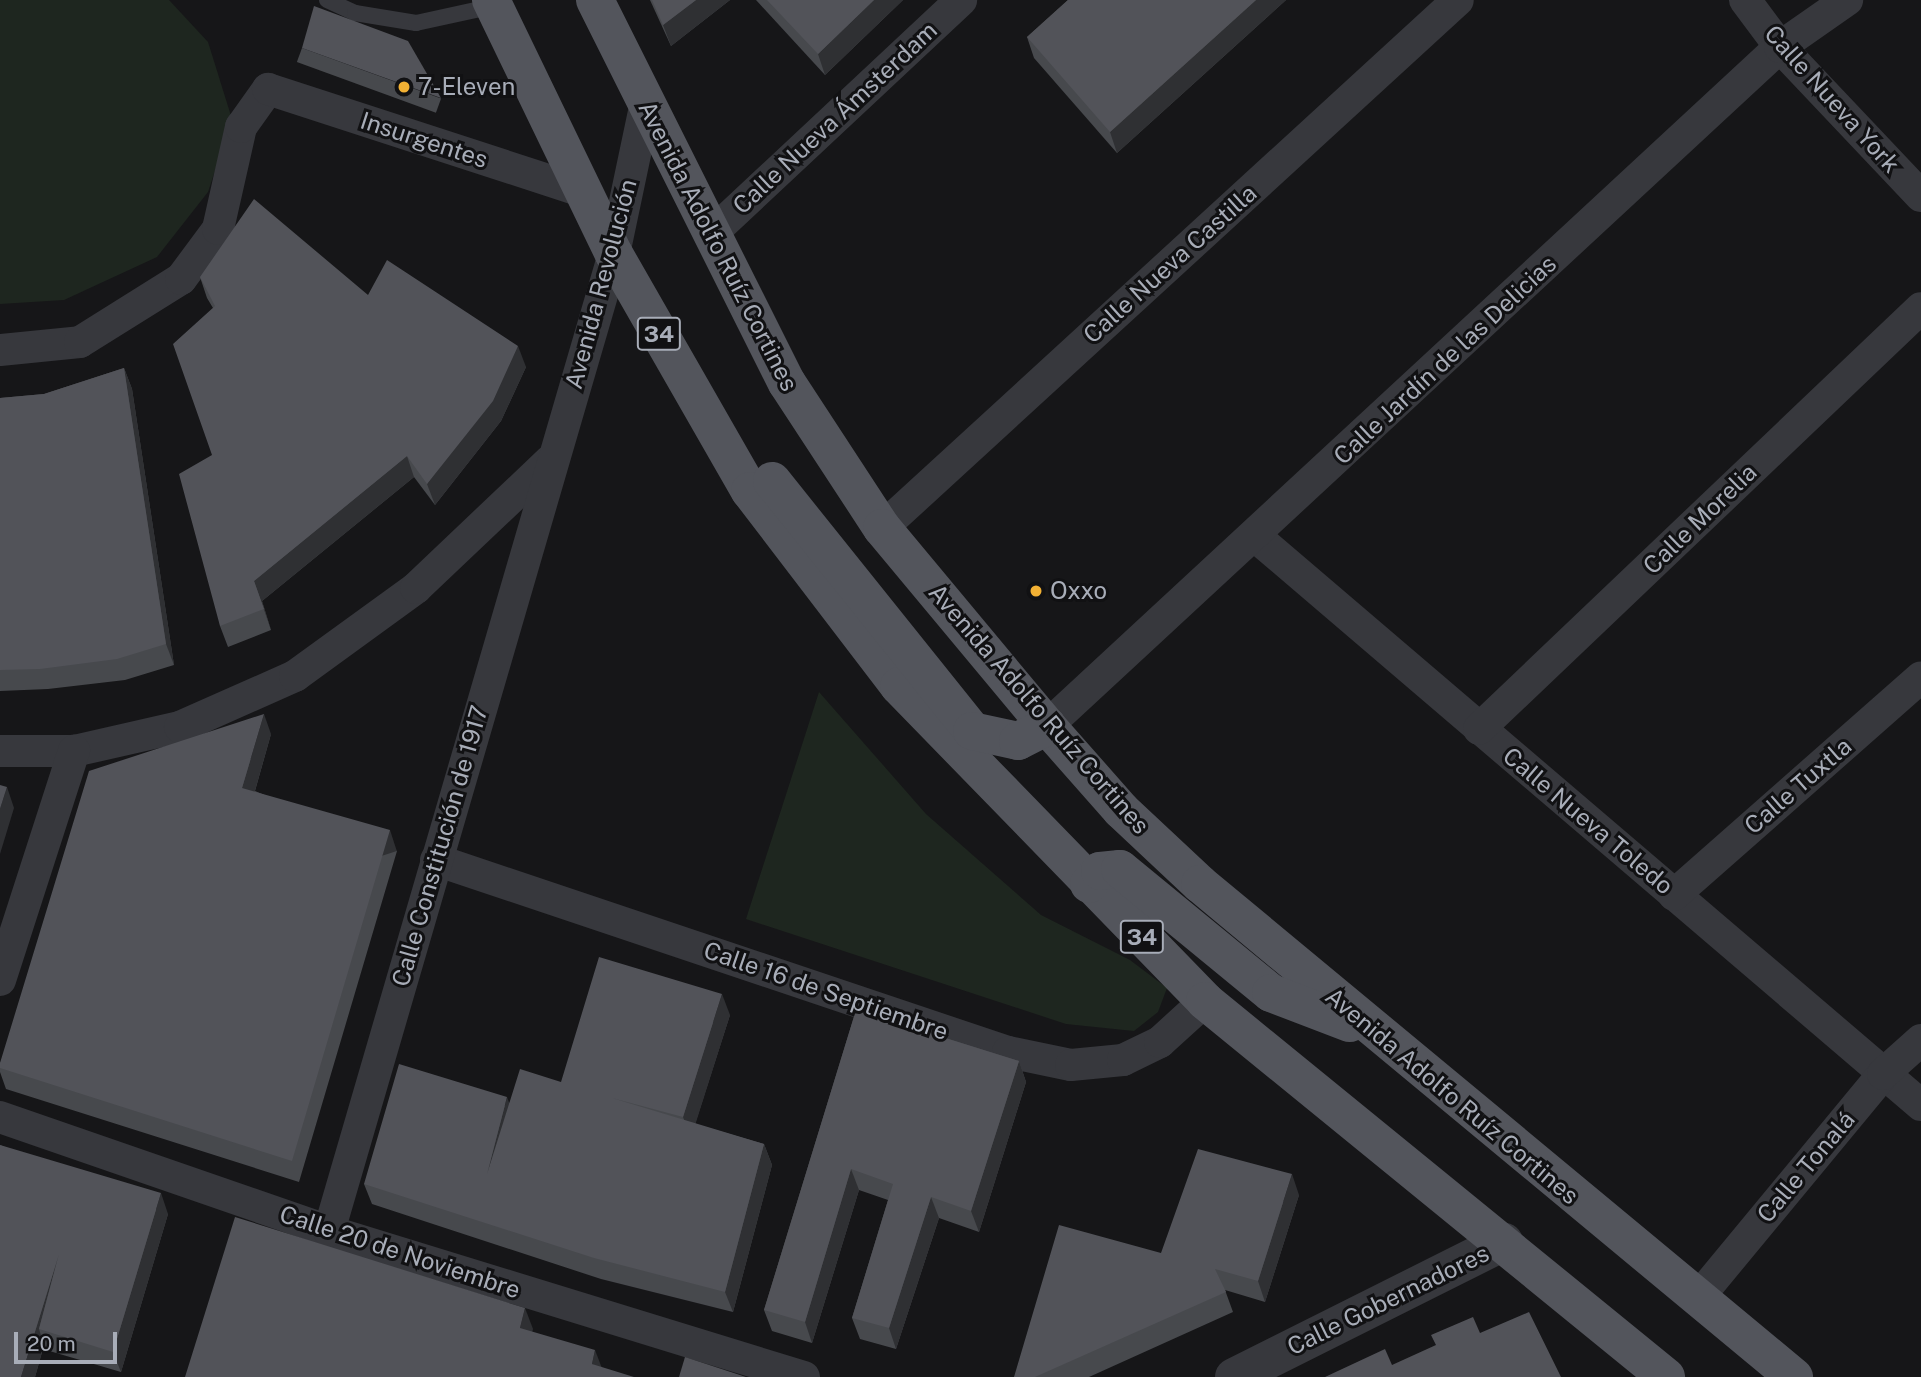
<!DOCTYPE html>
<html>
<head>
<meta charset="utf-8">
<style>
	body { margin:0 }
	#map { position:relative; width:1921px; height:1377px; overflow:hidden; background:#161618; font-family:"Public Sans",sans-serif }
	div>[style] { position:absolute }
	.green>* { inset:0; background:#1e261f }
	.service>* { height:16px; margin:-8px; padding:0 8px; transform-origin:8px; border-radius:8px; background:#37383d }
	.minor>* { height:32px; margin:-16px; padding:0 16px; transform-origin:16px; border-radius:16px; background:#37383d }
	.tertiary>* { height:38px; margin:-19px; padding:0 19px; transform-origin:19px; border-radius:19px; background:#37383d }
	.primary>* { height:38px; margin:-19px; padding:0 19px; transform-origin:19px; border-radius:19px; background:#53555c }
	.wall>* { inset:0; background:#47494d; transform-origin:0 0 }
	.shaded-wall>* { inset:0; background:#2f3033; transform-origin:0 0 }
	.building>* { inset:0; background:#525359 }
	.dots>* { width:19px; height:19px; translate:-50% -50%; box-sizing:border-box; border:4px solid #111113; border-radius:50% }
	span { translate:-50% -50%; white-space:nowrap; text-align:center; line-height:1.15; -webkit-text-stroke:6px #111113; paint-order:stroke }
	.shield-label span { padding:2px 5px; background:#111113; border:2px solid; border-radius:5px; -webkit-text-stroke-width:0 }
	.shield-label { font-size:23px; color:#a8adb8; font-weight:700 }
	.poi-label { font-size:24px; color:#a8adb8 }
	.left { translate:0 -50%; text-align:left }
	.street-label { font-size:24px; color:#a8adb8 }
	.scale { position:absolute; left:14px; top:1332px; width:103px; height:32px; box-sizing:border-box; border:4px solid #a8adb8; border-top:0; padding-left:9px; font-size:21px; line-height:24px; white-space:nowrap; color:#a8adb8; -webkit-text-stroke:5px #111113; paint-order:stroke }
</style>
</head>
<body>
<div id="map">
	<div class="green">
		<div style="clip-path:polygon(0 0,169px 0,208px 42px,232px 119px,208px 192px,157px 257px,64px 300px,0 304px)"></div>
		<div style="clip-path:polygon(819px 692px,926px 814px,1041px 915px,1130px 960px,1167px 988px,1158px 1012px,1134px 1031px,1066px 1024px,746px 919px)"></div>
	</div>
	<div class="service">
		<div style="left:327px;top:0;width:31px;rotate:25deg"></div>
		<div style="left:355px;top:13px;width:62px;rotate:9.3deg"></div>
		<div style="left:416px;top:23px;width:80px;rotate:-12.3deg"></div>
	</div>
	<div class="minor">
		<div style="left:1745px;top:0;width:59px;rotate:53.3deg"></div>
		<div style="left:1780px;top:47px;width:205px;rotate:46.6deg"></div>
		<div style="left:710px;top:235px;width:344px;rotate:-43.1deg"></div>
		<div style="left:0;top:350px;width:80px;rotate:-5.7deg"></div>
		<div style="left:80px;top:342px;width:119px;rotate:-32deg"></div>
		<div style="left:181px;top:279px;width:62px;rotate:-53.5deg"></div>
		<div style="left:218px;top:229px;width:105px;rotate:-77.3deg"></div>
		<div style="left:241px;top:127px;width:47px;rotate:-54.6deg"></div>
		<div style="left:268px;top:89px;width:329px;rotate:18deg"></div>
		<div style="left:882px;top:528px;width:781px;rotate:-42.51deg"></div>
		<div style="left:1255px;top:536px;width:876px;rotate:40.51deg"></div>
		<div style="left:1047px;top:726px;width:999px;rotate:-42.81deg"></div>
		<div style="left:1780px;top:47px;width:82px;rotate:-35deg"></div>
		<div style="left:1479px;top:729px;width:610px;rotate:-43.61deg"></div>
		<div style="left:0;top:751px;width:74px"></div>
		<div style="left:74px;top:751px;width:109px;rotate:-12.8deg"></div>
		<div style="left:180px;top:727px;width:126px;rotate:-23.9deg"></div>
		<div style="left:295px;top:676px;width:150px;rotate:-36deg"></div>
		<div style="left:416px;top:588px;width:185px;rotate:-43.5deg"></div>
		<div style="left:436px;top:860px;width:603px;rotate:18.56deg"></div>
		<div style="left:1008px;top:1052px;width:64px;rotate:11.7deg"></div>
		<div style="left:1071px;top:1065px;width:52px;rotate:-5.5deg"></div>
		<div style="left:1123px;top:1060px;width:41px;rotate:-25.9deg"></div>
		<div style="left:1160px;top:1042px;width:61px;rotate:-42.3deg"></div>
		<div style="left:1674px;top:895px;width:329px;rotate:-41.4deg"></div>
		<div style="left:0;top:980px;width:241px;rotate:-72.1deg"></div>
		<div style="left:0;top:1117px;width:348px;rotate:19.1deg"></div>
		<div style="left:329px;top:1231px;width:497px;rotate:17.1deg"></div>
		<div style="left:329px;top:1231px;width:1018px;rotate:-73.74deg"></div>
		<div style="left:614px;top:254px;width:150px;rotate:-78.1deg"></div>
		<div style="left:1697px;top:1299px;width:292px;rotate:-50.4deg"></div>
		<div style="left:1883px;top:1074px;width:51px;rotate:-41.8deg"></div>
	</div>
	<div class="tertiary">
		<div style="left:1234px;top:1377px;width:302px;rotate:-26.6deg"></div>
	</div>
	<div class="primary">
		<div style="left:491px;top:0;width:282px;rotate:64.2deg"></div>
		<div style="left:614px;top:254px;width:273px;rotate:60.2deg"></div>
		<div style="left:750px;top:491px;width:245px;rotate:52.6deg"></div>
		<div style="left:899px;top:686px;width:439px;rotate:45.8deg"></div>
		<div style="left:1205px;top:1001px;width:595px;rotate:39.2deg"></div>
		<div style="left:595px;top:0;width:428px;rotate:63.4deg"></div>
		<div style="left:787px;top:383px;width:173px;rotate:56.8deg"></div>
		<div style="left:882px;top:528px;width:258px;rotate:50.2deg"></div>
		<div style="left:1047px;top:726px;width:112px;rotate:48.6deg"></div>
		<div style="left:1121px;top:810px;width:108px;rotate:43.1deg"></div>
		<div style="left:1200px;top:884px;width:772px;rotate:39.69deg"></div>
		<div style="left:772px;top:481px;width:320px;rotate:51.3deg"></div>
		<div style="left:972px;top:731px;width:47px;rotate:12.3deg"></div>
		<div style="left:1018px;top:741px;width:33px;rotate:-27deg"></div>
		<div style="left:1089px;top:884px;width:17px;rotate:-50deg"></div>
		<div style="left:1100px;top:871px;width:20px;rotate:-6deg"></div>
		<div style="left:1120px;top:869px;width:195px;rotate:39.4deg"></div>
		<div style="left:1271px;top:993px;width:84px;rotate:21deg"></div>
	</div>
	<div class="wall">
		<div style="clip-path:polygon(650px 0,730px 0,671px 46px)"></div>
		<div style="clip-path:polygon(756px 0,903px 0,825px 75px)"></div>
		<div style="clip-path:polygon(1068px 0,1286px 0,1117px 153px,1034px 58px,1027px 37px)"></div>
		<div style="left:302px;top:48px;width:148px;height:15px;rotate:20deg"></div>
		<div style="clip-path:polygon(200px 277px,368px 295px,526px 367px,501px 421px,435px 505px,414px 477px,262px 601px,271px 630px,228px 647px,220px 626px,212px 455px,213px 308px,207px 298px)"></div>
		<div style="clip-path:polygon(124px 368px,132px 389px,174px 665px,125px 680px,48px 689px,0 691px,0 398px,44px 394px)"></div>
		<div style="clip-path:polygon(271px 734px,255px 791px,397px 851px,299px 1182px,6px 1089px,0 1072px,0 1063px)"></div>
		<div style="clip-path:polygon(856px 1010px,1019px 1061px,1026px 1082px,979px 1232px,939px 1218px,896px 1349px,860px 1339px,852px 1318px,888px 1200px,859px 1190px,812px 1343px,772px 1331px,764px 1310px)"></div>
		<div style="clip-path:polygon(730px 1015px,695px 1124px,764px 1144px,772px 1165px,733px 1312px,601px 1279px,372px 1204px,364px 1184px,509px 1103px)"></div>
		<div style="clip-path:polygon(0 1145px,168px 1214px,121px 1372px,46px 1350px,44px 1345px,35px 1377px)"></div>
		<div style="clip-path:polygon(1299px 1195px,1265px 1302px,1225px 1290px,1233px 1312px,1089px 1377px,1014px 1377px,1161px 1253px)"></div>
	</div>
	<div class="shaded-wall">
		<div style="clip-path:polygon(696px 0,730px 0,671px 46px,663px 25px)"></div>
		<div style="clip-path:polygon(874px 0,903px 0,825px 75px,818px 54px)"></div>
		<div style="clip-path:polygon(1256px 0,1286px 0,1117px 153px,1110px 132px)"></div>
		<div style="clip-path:polygon(518px 346px,526px 367px,501px 421px,435px 505px,427px 484px)"></div>
		<div style="clip-path:polygon(124px 368px,132px 389px,174px 665px,166px 644px)"></div>
		<div style="clip-path:polygon(407px 456px,414px 477px,262px 601px,271px 630px,254px 581px)"></div>
		<div style="clip-path:polygon(264px 714px,271px 734px,250px 808px,242px 788px)"></div>
		<div style="clip-path:polygon(7px 787px,14px 808px,0 854px,0 809px)"></div>
		<div style="left:390px;top:830px;width:22px;height:345px;rotate:72deg"></div>
		<div style="clip-path:polygon(722px 994px,730px 1015px,691px 1138px,683px 1117px)"></div>
		<div style="clip-path:polygon(1019px 1061px,1026px 1082px,979px 1232px,971px 1211px)"></div>
		<div style="clip-path:polygon(507px 1097px,515px 1118px,487px 1174px)"></div>
		<div style="clip-path:polygon(764px 1144px,772px 1165px,733px 1312px,725px 1292px)"></div>
		<div style="clip-path:polygon(851px 1169px,859px 1190px,812px 1343px,805px 1322px)"></div>
		<div style="clip-path:polygon(1292px 1174px,1299px 1195px,1265px 1302px,1258px 1281px)"></div>
		<div style="clip-path:polygon(161px 1193px,168px 1214px,121px 1372px,113px 1352px)"></div>
		<div style="clip-path:polygon(931px 1197px,939px 1218px,896px 1349px,889px 1328px)"></div>
		<div style="clip-path:polygon(59px 1254px,39px 1329px,44px 1345px,35px 1377px,21px 1377px)"></div>
		<div style="clip-path:polygon(525px 1308px,533px 1329px,528px 1349px,520px 1328px)"></div>
		<div style="clip-path:polygon(595px 1350px,603px 1371px,592px 1364px)"></div>
	</div>
	<div class="building">
		<div style="clip-path:polygon(652px 0,696px 0,663px 25px)"></div>
		<div style="clip-path:polygon(767px 0,874px 0,818px 54px)"></div>
		<div style="clip-path:polygon(1068px 0,1256px 0,1110px 132px,1027px 37px)"></div>
		<div style="clip-path:polygon(314px 6px,408px 41px,441px 98px,302px 48px)"></div>
		<div style="clip-path:polygon(254px 199px,368px 295px,387px 260px,518px 346px,493px 401px,427px 484px,407px 456px,254px 581px,264px 609px,220px 626px,179px 474px,212px 455px,173px 344px,215px 306px,200px 277px)"></div>
		<div style="clip-path:polygon(124px 368px,166px 644px,117px 659px,40px 669px,0 670px,0 398px,44px 394px)"></div>
		<div style="clip-path:polygon(264px 714px,242px 788px,390px 830px,292px 1161px,0 1068px,0 1063px,89px 771px)"></div>
		<div style="clip-path:polygon(0 785px,7px 787px,0 809px)"></div>
		<div style="clip-path:polygon(599px 957px,722px 994px,683px 1117px,612px 1098px,764px 1144px,725px 1292px,594px 1258px,364px 1184px,399px 1064px,507px 1097px,487px 1174px,520px 1069px,561px 1082px)"></div>
		<div style="clip-path:polygon(856px 1010px,1019px 1061px,971px 1211px,931px 1197px,889px 1328px,852px 1318px,893px 1184px,851px 1169px,805px 1322px,764px 1310px)"></div>
		<div style="clip-path:polygon(0 1145px,161px 1193px,113px 1352px,39px 1329px,59px 1254px,21px 1377px,0 1377px)"></div>
		<div style="clip-path:polygon(1198px 1149px,1292px 1174px,1258px 1281px,1215px 1269px,1226px 1292px,1035px 1377px,1014px 1377px,1059px 1225px,1161px 1253px)"></div>
		<div style="clip-path:polygon(235px 1217px,525px 1308px,520px 1328px,595px 1350px,592px 1364px,634px 1377px,185px 1377px)"></div>
		<div style="clip-path:polygon(1529px 1312px,1561px 1377px,1500px 1377px,1497px 1370px,1500px 1377px,1325px 1377px,1385px 1349px,1392px 1365px,1436px 1345px,1431px 1335px,1473px 1317px,1480px 1333px)"></div>
		<div style="clip-path:polygon(685px 1357px,746px 1377px,679px 1377px)"></div>
	</div>
	<div class="dots">
		<div style="left:404px;top:87px;background:#f2b134"></div>
		<div style="left:1036px;top:591px;background:#f2b134"></div>
	</div>
	<div class="shield-label">
		<span style="left:659px;top:334px">34</span>
		<span style="left:1142px;top:937px">34</span>
	</div>
	<div class="poi-label">
		<span class="left" style="left:418px;top:87px">7-Eleven</span>
		<span class="left" style="left:1050px;top:591px">Oxxo</span>
	</div>
	<div class="street-label">
		<span style="left:1832px;top:99px;rotate:48deg">Calle Nueva York</span>
		<span style="left:835px;top:118px;rotate:-43deg">Calle Nueva Ámsterdam</span>
		<span style="left:424px;top:140px;rotate:18deg">Insurgentes</span>
		<span style="left:718px;top:246px;rotate:63deg">Avenida Adolfo Ruíz Cortines</span>
		<span style="left:1170px;top:264px;rotate:-42deg">Calle Nueva Castilla</span>
		<span style="left:601px;top:284px;rotate:-75deg">Avenida Revolución</span>
		<span style="left:1445px;top:360px;rotate:-43deg">Calle Jardín de las Delicias</span>
		<span style="left:1700px;top:519px;rotate:-44deg">Calle Morelia</span>
		<span style="left:1039px;top:709px;rotate:49deg">Avenida Adolfo Ruíz Cortines</span>
		<span style="left:1798px;top:786px;rotate:-41deg">Calle Tuxtla</span>
		<span style="left:1588px;top:821px;rotate:40deg">Calle Nueva Toledo</span>
		<span style="left:440px;top:846px;rotate:-74deg">Calle Constitución de 1917</span>
		<span style="left:826px;top:991px;rotate:19deg">Calle 16 de Septiembre</span>
		<span style="left:1452px;top:1096px;rotate:40deg">Avenida Adolfo Ruíz Cortines</span>
		<span style="left:1806px;top:1167px;rotate:-50deg">Calle Tonalá</span>
		<span style="left:400px;top:1252px;rotate:18deg">Calle 20 de Noviembre</span>
		<span style="left:1388px;top:1300px;rotate:-26deg">Calle Gobernadores</span>
	</div>
	<div class="scale">20 m</div>
</div>
</body>
</html>
